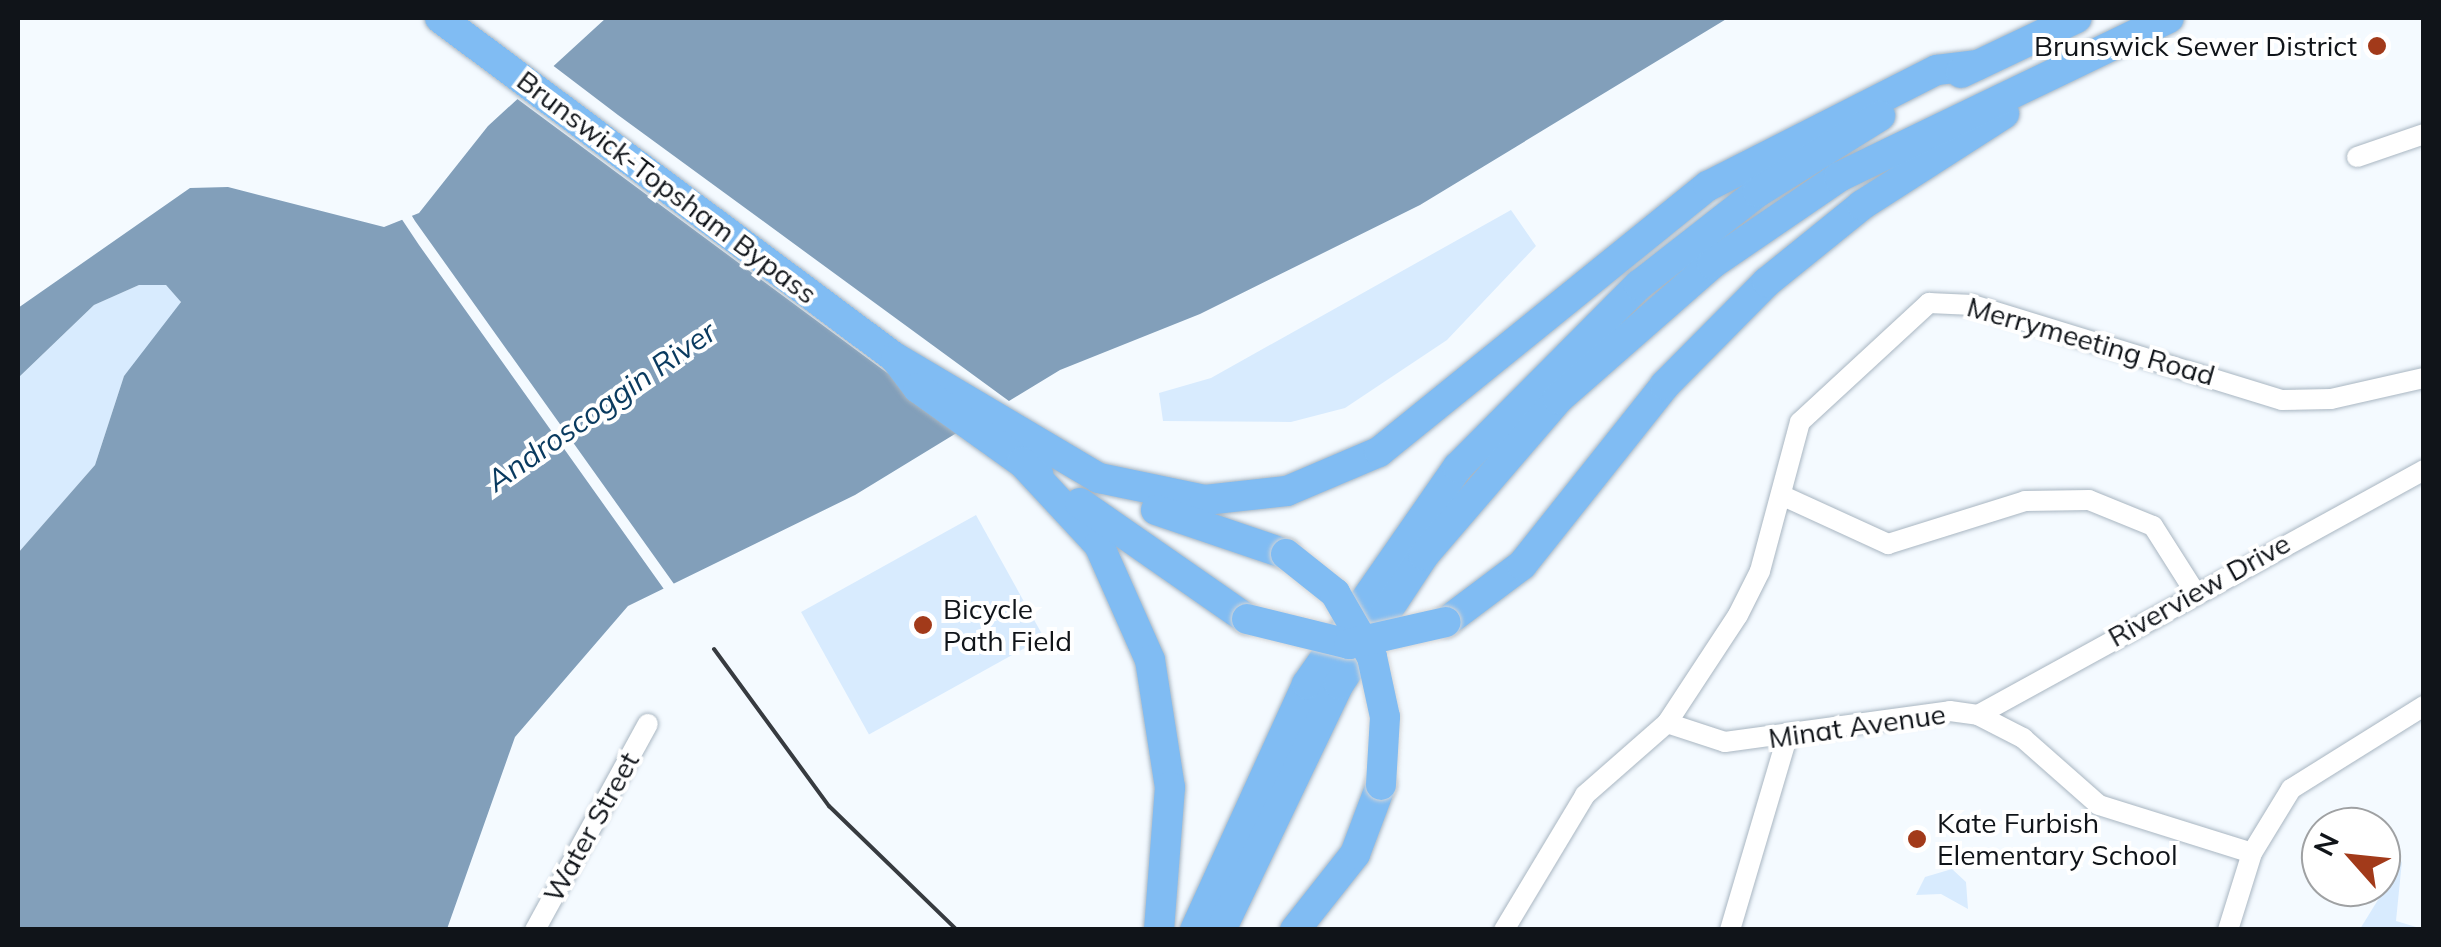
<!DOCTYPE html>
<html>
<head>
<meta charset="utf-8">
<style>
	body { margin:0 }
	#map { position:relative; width:2441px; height:947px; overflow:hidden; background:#f4faff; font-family:Mulish,sans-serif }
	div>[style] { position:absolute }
	.green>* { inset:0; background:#d8ebfe; transform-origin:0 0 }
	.water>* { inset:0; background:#829fba }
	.pier>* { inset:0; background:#f4faff }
	.roads { filter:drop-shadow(0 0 2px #a9b6c2) drop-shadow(0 0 2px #a9b6c2) }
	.minor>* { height:20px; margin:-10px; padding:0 10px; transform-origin:10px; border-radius:10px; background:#fff }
	.highway>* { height:30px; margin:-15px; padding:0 15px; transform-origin:15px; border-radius:15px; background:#80bcf3 }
	.rail>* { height:4px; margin:-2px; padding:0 2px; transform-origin:2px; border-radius:2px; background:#373b40 }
	.bridges { filter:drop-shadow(0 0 2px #d4d5d6) drop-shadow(0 0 2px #d4d5d6) }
	.highway-bridge>* { height:30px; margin:-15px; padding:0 15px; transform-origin:15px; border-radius:15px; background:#80bcf3 }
	.dots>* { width:28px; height:28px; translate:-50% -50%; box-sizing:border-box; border:5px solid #fff; border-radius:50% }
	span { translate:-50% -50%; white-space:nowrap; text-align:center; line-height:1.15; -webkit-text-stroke:8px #fff; paint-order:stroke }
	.poi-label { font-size:28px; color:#101419 }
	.right { translate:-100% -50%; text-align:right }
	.left { translate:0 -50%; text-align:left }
	.street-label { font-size:28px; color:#101419 }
	.water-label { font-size:30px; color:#093a5f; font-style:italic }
	.frame { position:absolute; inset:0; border:20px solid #101419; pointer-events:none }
	.north { position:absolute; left:2301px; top:807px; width:100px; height:100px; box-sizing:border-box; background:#fff; border:2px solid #9fa1a3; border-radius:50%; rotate:297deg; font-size:28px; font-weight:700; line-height:40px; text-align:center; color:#101419 }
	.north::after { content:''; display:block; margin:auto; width:35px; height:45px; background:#a23a1a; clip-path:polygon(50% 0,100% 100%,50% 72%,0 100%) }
</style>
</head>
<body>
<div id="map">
	<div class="green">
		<div style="clip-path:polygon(1511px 210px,1536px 246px,1447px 340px,1345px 408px,1291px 422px,1163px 421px,1159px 393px,1211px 378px)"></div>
		<div style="clip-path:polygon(139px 285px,166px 285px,181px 301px,175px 316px,124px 376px,95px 465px,18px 553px,18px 378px,94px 305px)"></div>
		<div style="left:976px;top:515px;width:140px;height:200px;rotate:61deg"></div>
		<div style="clip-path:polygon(2402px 861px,2396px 921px,2423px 929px,2360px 929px)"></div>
		<div style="clip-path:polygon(1952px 869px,1966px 882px,1968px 909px,1941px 894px,1916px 895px,1925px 877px)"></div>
	</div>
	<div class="water">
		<div style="clip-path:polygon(606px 18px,1728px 18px,1420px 205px,1200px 314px,1060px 370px,855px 495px,628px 606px,515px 737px,447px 929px,18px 929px,18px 553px,95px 465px,124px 376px,181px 302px,166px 285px,139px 285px,94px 305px,18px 378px,18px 308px,190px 188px,228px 187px,384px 227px,419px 213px,488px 126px)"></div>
	</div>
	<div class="pier">
		<div style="clip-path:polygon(547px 61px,618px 115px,1013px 404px,967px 432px,512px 95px)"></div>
		<div style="clip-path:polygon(409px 211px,415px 221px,679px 591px,666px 592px,419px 245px,399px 215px)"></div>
	</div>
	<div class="roads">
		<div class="minor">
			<div style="left:2357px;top:157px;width:71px;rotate:-18.9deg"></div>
			<div style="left:1781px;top:495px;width:118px;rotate:24.6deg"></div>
			<div style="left:1888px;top:544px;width:144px;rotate:-17.4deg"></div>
			<div style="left:2025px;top:501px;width:64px;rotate:-0.9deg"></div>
			<div style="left:2089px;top:500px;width:69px;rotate:22.1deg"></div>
			<div style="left:2153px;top:526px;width:75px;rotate:57.6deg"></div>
			<div style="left:1978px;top:715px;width:509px;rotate:-28.78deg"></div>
			<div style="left:1667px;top:723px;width:61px;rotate:18.1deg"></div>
			<div style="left:1725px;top:742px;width:227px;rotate:-7.8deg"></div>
			<div style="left:1950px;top:711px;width:28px;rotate:8deg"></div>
			<div style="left:1978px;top:715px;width:51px;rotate:27.1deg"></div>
			<div style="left:2023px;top:738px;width:101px;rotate:41.4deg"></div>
			<div style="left:2099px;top:805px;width:160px;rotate:17.4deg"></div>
			<div style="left:535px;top:930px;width:235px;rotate:-61.3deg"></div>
			<div style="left:1504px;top:930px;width:157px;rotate:-59deg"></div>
			<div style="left:1585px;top:795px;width:109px;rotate:-41.3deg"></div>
			<div style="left:1667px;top:723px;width:129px;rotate:-56.7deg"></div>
			<div style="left:1738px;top:615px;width:49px;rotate:-63.4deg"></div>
			<div style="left:1760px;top:571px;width:154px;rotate:-75deg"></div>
			<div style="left:1800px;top:422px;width:176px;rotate:-42.7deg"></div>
			<div style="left:1929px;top:303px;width:44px;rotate:2.6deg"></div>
			<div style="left:1973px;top:305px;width:323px;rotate:17.1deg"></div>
			<div style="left:2282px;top:400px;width:49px;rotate:-1.2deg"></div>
			<div style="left:2331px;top:399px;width:95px;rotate:-12.7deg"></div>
			<div style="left:1730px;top:930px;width:201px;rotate:-73.5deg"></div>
			<div style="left:2228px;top:930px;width:81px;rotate:-72.7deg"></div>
			<div style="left:2252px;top:853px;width:75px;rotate:-58.6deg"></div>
			<div style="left:2291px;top:789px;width:157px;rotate:-32deg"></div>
		</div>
		<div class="highway">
			<div style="left:440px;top:18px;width:567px;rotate:36.75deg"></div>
			<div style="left:894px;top:357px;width:238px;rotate:30.6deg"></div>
			<div style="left:1099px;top:478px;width:108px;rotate:11.7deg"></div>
			<div style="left:1205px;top:500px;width:82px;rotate:-6.3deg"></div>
			<div style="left:1287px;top:491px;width:100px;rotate:-23deg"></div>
			<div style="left:1379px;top:452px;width:423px;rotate:-39deg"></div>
			<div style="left:1708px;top:186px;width:257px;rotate:-26.9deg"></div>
			<div style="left:1937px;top:70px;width:41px;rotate:-7deg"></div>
			<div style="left:1961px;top:73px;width:128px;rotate:-25.4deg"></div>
			<div style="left:896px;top:359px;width:36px;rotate:53deg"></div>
			<div style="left:918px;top:388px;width:148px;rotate:35.6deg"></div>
			<div style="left:1022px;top:462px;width:113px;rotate:47.1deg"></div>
			<div style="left:1099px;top:545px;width:126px;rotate:66.1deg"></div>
			<div style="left:1150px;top:660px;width:129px;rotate:81.1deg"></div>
			<div style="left:1170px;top:787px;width:143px;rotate:94.4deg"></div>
			<div style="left:1080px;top:503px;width:203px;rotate:34.8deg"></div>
			<div style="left:1156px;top:510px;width:137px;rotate:18.7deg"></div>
			<div style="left:1446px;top:622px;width:95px;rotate:-36.9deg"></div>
			<div style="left:1522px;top:565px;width:230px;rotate:-51.5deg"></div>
			<div style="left:1665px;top:385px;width:145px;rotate:-45.3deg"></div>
			<div style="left:1767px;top:282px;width:122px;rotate:-39deg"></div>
			<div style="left:1862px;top:205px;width:169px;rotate:-32.7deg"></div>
			<div style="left:1195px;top:930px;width:270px;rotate:-65.5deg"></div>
			<div style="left:1307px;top:684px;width:264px;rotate:-55.2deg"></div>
			<div style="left:1458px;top:467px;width:257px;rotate:-45.2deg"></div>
			<div style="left:1639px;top:285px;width:151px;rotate:-38deg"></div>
			<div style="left:1758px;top:192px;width:144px;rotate:-31.9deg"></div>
			<div style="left:1221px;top:930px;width:273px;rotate:-64.4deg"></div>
			<div style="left:1339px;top:684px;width:154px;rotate:-56.6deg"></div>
			<div style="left:1424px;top:555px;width:206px;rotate:-49.3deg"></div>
			<div style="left:1558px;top:399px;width:205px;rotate:-41.2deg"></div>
			<div style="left:1712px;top:264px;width:154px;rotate:-34.4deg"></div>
			<div style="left:1839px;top:177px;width:366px;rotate:-25.7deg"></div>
			<div style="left:1295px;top:930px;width:97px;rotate:-51.7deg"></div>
			<div style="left:1355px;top:854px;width:74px;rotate:-69.4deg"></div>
		</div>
	</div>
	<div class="rail">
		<div style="left:714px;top:649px;width:195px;rotate:53.8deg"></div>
		<div style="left:829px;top:806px;width:178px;rotate:44.1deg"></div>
	</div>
	<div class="bridges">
		<div class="highway-bridge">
			<div style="left:1286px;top:554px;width:63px;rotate:38.5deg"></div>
			<div style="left:1335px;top:593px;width:74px;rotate:60deg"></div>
			<div style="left:1372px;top:657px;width:61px;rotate:77.8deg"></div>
			<div style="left:1385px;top:717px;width:68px;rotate:93.4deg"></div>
			<div style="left:1247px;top:619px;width:105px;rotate:13.8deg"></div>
			<div style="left:1349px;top:644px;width:99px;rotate:-12.8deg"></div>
		</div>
	</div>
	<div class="dots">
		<div style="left:2377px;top:46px;background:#a23a1a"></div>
		<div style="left:923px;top:625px;background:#a23a1a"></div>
		<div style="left:1917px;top:839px;background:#a23a1a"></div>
	</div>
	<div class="poi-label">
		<span class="right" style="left:2357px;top:46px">Brunswick Sewer District</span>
		<span class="left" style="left:943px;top:625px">Bicycle<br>Path Field</span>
		<span class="left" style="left:1937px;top:839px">Kate Furbish<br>Elementary School</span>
	</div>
	<div class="street-label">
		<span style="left:667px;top:187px;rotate:37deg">Brunswick-Topsham Bypass</span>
		<span style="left:2091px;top:341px;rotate:16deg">Merrymeeting Road</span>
		<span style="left:2199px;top:590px;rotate:-29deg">Riverview Drive</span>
		<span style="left:1857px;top:726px;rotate:-8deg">Minat Avenue</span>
		<span style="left:591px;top:827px;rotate:-61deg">Water Street</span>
	</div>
	<div class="water-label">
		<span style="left:601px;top:406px;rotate:-35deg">Androscoggin River</span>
	</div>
	<div class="frame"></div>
	<div class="north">N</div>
</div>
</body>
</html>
